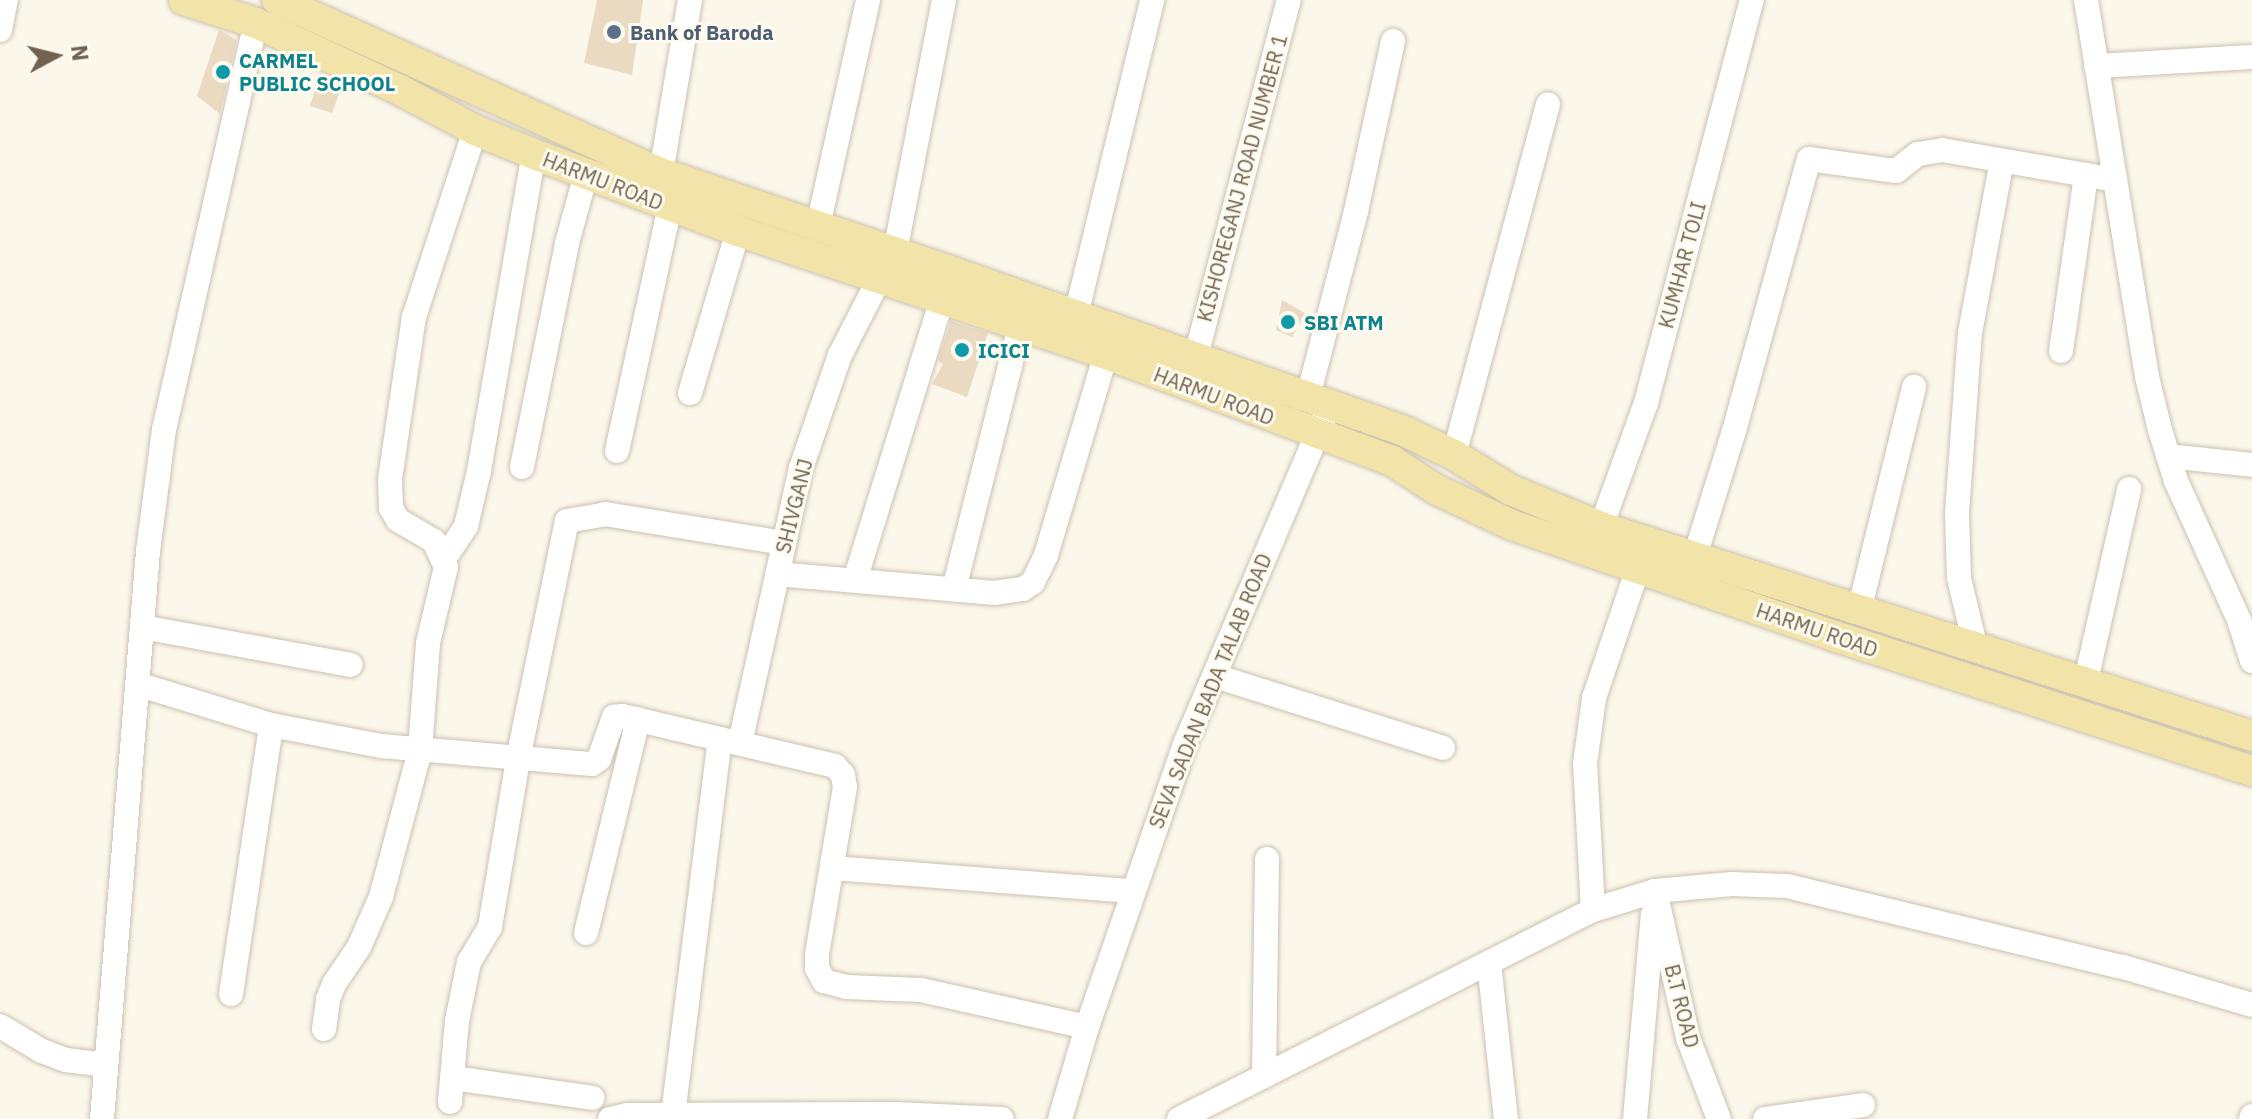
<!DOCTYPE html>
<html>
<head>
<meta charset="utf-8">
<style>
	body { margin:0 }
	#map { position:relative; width:2252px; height:1119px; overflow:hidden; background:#fbf7ea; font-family:"IBM Plex Sans",sans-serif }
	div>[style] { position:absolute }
	.building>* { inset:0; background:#ebdac2 }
	.roads { filter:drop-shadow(0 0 2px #ccc1b0) drop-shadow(0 0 2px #ccc1b0) }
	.minor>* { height:24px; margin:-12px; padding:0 12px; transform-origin:12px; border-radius:12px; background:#fff }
	.major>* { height:30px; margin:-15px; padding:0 15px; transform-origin:15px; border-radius:15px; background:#f2e4a9 }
	.dots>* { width:22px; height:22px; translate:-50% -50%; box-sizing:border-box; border:4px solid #fdfaf0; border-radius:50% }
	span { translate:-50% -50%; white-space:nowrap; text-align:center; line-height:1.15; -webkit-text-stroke:6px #fdfaf0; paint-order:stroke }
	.service-label { font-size:20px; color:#4e5e75; font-weight:700 }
	.left { translate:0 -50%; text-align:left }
	.culture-label { font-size:20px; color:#0d838f; font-weight:700 }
	.street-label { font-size:20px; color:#73624f }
	.north { position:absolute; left:16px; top:16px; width:80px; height:80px; -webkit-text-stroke:6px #fdfaf0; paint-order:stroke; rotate:83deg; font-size:22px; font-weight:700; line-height:32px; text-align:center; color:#73624f }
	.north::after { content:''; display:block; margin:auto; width:28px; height:36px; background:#73624f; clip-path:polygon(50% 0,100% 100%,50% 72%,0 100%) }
</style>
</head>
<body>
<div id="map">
	<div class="building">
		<div style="clip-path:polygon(597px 0,643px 0,632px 75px,584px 63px)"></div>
		<div style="clip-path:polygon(219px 30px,237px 40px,220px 114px,197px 96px)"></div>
		<div style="clip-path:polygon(320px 73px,343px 83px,332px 113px,310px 106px)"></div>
		<div style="clip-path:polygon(1282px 300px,1305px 313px,1292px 337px,1276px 330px)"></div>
		<div style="clip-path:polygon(951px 321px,988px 333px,967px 397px,932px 384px,943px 364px,938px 361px)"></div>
	</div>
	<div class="roads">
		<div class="minor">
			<div style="left:2086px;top:0;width:382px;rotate:80.8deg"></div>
			<div style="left:2147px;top:377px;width:55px;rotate:76.2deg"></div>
			<div style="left:2160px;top:430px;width:53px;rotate:72.6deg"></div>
			<div style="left:2176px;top:481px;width:153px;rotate:65.6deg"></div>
			<div style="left:2239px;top:620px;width:43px;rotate:72.4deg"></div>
			<div style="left:0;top:30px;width:31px;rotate:-79deg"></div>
			<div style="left:2096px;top:66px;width:156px;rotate:-3.3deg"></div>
			<div style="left:661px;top:173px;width:175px;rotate:-80.5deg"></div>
			<div style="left:818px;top:226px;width:231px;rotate:-77.5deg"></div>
			<div style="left:895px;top:252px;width:257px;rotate:-79deg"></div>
			<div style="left:1076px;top:315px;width:324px;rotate:-76.4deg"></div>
			<div style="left:2061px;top:351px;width:178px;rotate:-81.9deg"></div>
			<div style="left:1196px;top:356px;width:368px;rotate:-75.4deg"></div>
			<div style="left:690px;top:393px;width:169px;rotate:-73.5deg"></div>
			<div style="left:1308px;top:397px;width:192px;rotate:-75.5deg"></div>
			<div style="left:1356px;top:211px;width:174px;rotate:-77.7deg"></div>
			<div style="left:617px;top:451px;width:251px;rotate:-77.8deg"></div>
			<div style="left:1454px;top:455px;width:363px;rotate:-75deg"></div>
			<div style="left:2168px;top:456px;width:84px;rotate:6.1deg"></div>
			<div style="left:522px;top:467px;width:228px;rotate:-78.6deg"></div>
			<div style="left:567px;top:243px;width:72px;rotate:-74.6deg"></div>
			<div style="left:1601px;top:527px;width:132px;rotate:-70.1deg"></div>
			<div style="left:1646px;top:403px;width:417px;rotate:-75.3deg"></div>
			<div style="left:1695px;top:556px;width:131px;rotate:-72.7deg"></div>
			<div style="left:1734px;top:431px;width:282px;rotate:-74.6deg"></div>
			<div style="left:1809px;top:159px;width:88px;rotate:7.9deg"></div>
			<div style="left:1896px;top:171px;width:28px;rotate:-38deg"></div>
			<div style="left:1918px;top:154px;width:24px;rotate:-9deg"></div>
			<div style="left:1942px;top:150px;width:176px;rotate:9.8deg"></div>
			<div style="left:444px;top:559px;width:40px;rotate:-56deg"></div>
			<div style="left:466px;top:526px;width:57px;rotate:-76.7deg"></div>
			<div style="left:479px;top:471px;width:322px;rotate:-80.2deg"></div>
			<div style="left:777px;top:574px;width:218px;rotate:5deg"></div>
			<div style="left:994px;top:593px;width:29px;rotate:-8deg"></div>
			<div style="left:1023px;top:589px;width:12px;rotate:-35deg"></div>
			<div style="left:1033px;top:582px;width:30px;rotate:-64deg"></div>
			<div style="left:1046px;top:555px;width:210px;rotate:-73.4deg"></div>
			<div style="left:855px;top:580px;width:294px;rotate:-72.8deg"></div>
			<div style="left:954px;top:589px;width:271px;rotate:-75.9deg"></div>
			<div style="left:1859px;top:611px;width:231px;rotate:-76.2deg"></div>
			<div style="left:142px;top:627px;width:212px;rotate:10.3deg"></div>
			<div style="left:1976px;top:649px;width:73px;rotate:-103.5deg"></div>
			<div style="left:1959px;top:578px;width:65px;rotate:-91.8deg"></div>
			<div style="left:1957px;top:513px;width:180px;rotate:-85.9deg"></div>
			<div style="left:1970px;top:333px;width:175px;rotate:-79.5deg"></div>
			<div style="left:1215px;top:676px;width:239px;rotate:17.5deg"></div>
			<div style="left:137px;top:684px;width:140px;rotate:17deg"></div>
			<div style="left:271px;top:725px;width:112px;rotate:10.8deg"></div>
			<div style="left:381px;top:746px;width:212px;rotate:4.9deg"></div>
			<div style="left:592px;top:764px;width:9px;rotate:-36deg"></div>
			<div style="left:599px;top:759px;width:45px;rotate:-70.3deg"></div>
			<div style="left:614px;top:717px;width:8px;rotate:-7deg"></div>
			<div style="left:622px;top:716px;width:219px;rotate:13.2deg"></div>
			<div style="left:835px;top:766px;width:12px;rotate:48deg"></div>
			<div style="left:843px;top:775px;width:12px;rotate:81deg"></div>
			<div style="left:845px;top:787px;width:170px;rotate:99.5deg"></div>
			<div style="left:817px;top:955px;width:13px;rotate:90deg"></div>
			<div style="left:817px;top:968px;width:15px;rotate:62deg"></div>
			<div style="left:824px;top:981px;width:23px;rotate:15deg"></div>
			<div style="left:846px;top:987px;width:75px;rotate:2.3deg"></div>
			<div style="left:921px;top:990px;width:170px;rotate:12.6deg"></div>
			<div style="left:2085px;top:685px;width:201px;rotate:-77.3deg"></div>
			<div style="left:740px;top:743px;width:282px;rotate:-77.5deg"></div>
			<div style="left:801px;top:468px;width:120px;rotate:-71deg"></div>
			<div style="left:840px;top:355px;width:85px;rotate:-62.8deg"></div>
			<div style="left:832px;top:868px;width:302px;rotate:4.4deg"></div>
			<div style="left:1655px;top:891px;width:151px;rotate:77.3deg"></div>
			<div style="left:1688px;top:1038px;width:87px;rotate:69.1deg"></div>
			<div style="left:1593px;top:910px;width:146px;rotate:-93.1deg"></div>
			<div style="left:1585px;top:764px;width:67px;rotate:-82.2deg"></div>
			<div style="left:1594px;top:698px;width:137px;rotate:-71.3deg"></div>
			<div style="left:586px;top:933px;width:220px;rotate:-76.3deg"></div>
			<div style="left:1489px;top:963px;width:157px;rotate:83.8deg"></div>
			<div style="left:231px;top:994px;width:272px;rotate:-81.5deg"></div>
			<div style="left:0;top:1026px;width:49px;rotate:30.8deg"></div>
			<div style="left:42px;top:1051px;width:26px;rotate:21deg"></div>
			<div style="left:66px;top:1060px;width:40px;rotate:7.1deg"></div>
			<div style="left:324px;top:1029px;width:30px;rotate:-82deg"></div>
			<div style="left:328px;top:999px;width:16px;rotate:-68deg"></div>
			<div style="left:334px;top:984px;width:45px;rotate:-56deg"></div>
			<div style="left:359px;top:947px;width:55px;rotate:-66.3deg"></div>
			<div style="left:381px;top:897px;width:152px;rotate:-75.1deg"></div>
			<div style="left:420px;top:750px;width:107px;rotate:-85.7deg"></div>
			<div style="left:428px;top:643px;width:78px;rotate:-76.7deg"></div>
			<div style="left:446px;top:567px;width:29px;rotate:-115deg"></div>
			<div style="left:434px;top:541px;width:42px;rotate:-149.7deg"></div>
			<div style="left:398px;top:520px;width:14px;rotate:-120deg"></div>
			<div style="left:391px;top:508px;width:29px;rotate:-92deg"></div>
			<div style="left:390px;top:479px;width:164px;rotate:-81.6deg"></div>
			<div style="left:414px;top:317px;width:197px;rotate:-71.9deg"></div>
			<div style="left:1264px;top:1076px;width:217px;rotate:-89.2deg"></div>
			<div style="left:453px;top:1078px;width:141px;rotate:8.1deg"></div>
			<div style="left:450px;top:1102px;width:81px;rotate:-85.1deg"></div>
			<div style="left:457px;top:1021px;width:60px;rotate:-78.5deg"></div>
			<div style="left:469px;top:962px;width:41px;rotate:-59deg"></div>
			<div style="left:490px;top:927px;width:170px;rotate:-80.5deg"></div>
			<div style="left:518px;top:759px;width:243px;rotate:-78.4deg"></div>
			<div style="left:567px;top:521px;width:39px;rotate:-10deg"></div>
			<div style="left:605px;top:514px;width:181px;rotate:9.2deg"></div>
			<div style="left:673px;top:1115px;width:379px;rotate:-82.9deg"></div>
			<div style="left:102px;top:1119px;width:570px;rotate:-85.37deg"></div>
			<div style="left:148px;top:551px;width:122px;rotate:-82.5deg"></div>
			<div style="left:164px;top:430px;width:417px;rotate:-77.3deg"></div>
			<div style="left:610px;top:1119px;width:17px;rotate:-13deg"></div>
			<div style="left:627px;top:1115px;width:268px;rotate:-0.2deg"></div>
			<div style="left:895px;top:1114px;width:107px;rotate:2.7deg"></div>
			<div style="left:1060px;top:1119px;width:96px;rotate:-73.6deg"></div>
			<div style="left:1087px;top:1027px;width:299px;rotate:-70.9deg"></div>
			<div style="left:1185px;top:744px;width:354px;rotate:-66.9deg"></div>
			<div style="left:1179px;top:1119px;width:464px;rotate:-26.8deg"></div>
			<div style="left:1593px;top:910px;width:65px;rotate:-17deg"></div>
			<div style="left:1655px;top:891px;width:77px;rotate:-5.2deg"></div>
			<div style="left:1732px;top:884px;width:55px;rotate:2.1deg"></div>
			<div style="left:1787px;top:886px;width:346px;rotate:13.6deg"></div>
			<div style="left:2123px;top:967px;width:134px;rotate:16.4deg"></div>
			<div style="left:1635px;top:1119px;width:206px;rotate:-85deg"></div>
			<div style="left:1765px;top:1119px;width:99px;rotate:-8.1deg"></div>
			<div style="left:2251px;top:1119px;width:3px;rotate:-72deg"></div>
		</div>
		<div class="major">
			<div style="left:184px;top:0;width:76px;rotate:17.7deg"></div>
			<div style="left:256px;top:23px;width:159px;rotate:25deg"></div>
			<div style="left:400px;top:90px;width:85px;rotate:28.1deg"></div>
			<div style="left:475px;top:130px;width:64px;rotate:22.1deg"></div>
			<div style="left:534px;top:154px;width:218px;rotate:20.7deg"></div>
			<div style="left:738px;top:231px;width:388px;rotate:18.5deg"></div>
			<div style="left:1106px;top:354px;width:305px;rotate:20.5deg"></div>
			<div style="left:1392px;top:461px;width:54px;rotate:32.8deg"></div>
			<div style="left:1437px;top:490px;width:83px;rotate:25deg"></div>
			<div style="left:1512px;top:525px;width:337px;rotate:19deg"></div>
			<div style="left:1831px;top:635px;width:442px;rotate:17.9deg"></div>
			<div style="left:277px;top:0;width:421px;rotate:24.3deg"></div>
			<div style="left:661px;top:173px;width:305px;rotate:18.7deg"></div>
			<div style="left:950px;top:271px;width:484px;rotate:19.4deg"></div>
			<div style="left:1406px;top:432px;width:53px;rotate:25.6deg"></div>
			<div style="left:1454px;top:455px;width:67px;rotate:31.6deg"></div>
			<div style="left:1511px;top:490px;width:97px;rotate:22.3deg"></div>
			<div style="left:1601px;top:527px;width:684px;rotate:17.8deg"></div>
		</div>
	</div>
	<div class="dots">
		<div style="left:614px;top:32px;background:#5c6f8a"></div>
		<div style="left:223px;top:72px;background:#0f9aa8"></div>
		<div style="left:1288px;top:322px;background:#0f9aa8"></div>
		<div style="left:962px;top:350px;background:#0f9aa8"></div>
	</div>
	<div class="service-label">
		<span class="left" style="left:630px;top:32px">Bank of Baroda</span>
	</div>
	<div class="culture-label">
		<span class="left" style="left:239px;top:72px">CARMEL<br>PUBLIC SCHOOL</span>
		<span class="left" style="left:1304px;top:322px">SBI ATM</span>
		<span class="left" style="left:978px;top:350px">ICICI</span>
	</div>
	<div class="street-label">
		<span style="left:1242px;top:178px;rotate:-75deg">KISHOREGANJ ROAD NUMBER 1</span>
		<span style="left:603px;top:181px;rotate:21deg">HARMU ROAD</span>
		<span style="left:1682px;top:265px;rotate:-75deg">KUMHAR TOLI</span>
		<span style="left:1214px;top:396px;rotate:21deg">HARMU ROAD</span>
		<span style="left:794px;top:506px;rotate:-76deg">SHIVGANJ</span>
		<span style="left:1817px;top:630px;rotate:19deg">HARMU ROAD</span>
		<span style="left:1210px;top:691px;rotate:-68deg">SEVA SADAN BADA TALAB ROAD</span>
		<span style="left:1682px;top:1006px;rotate:76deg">B.T ROAD</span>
	</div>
	<div class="north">N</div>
</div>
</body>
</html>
